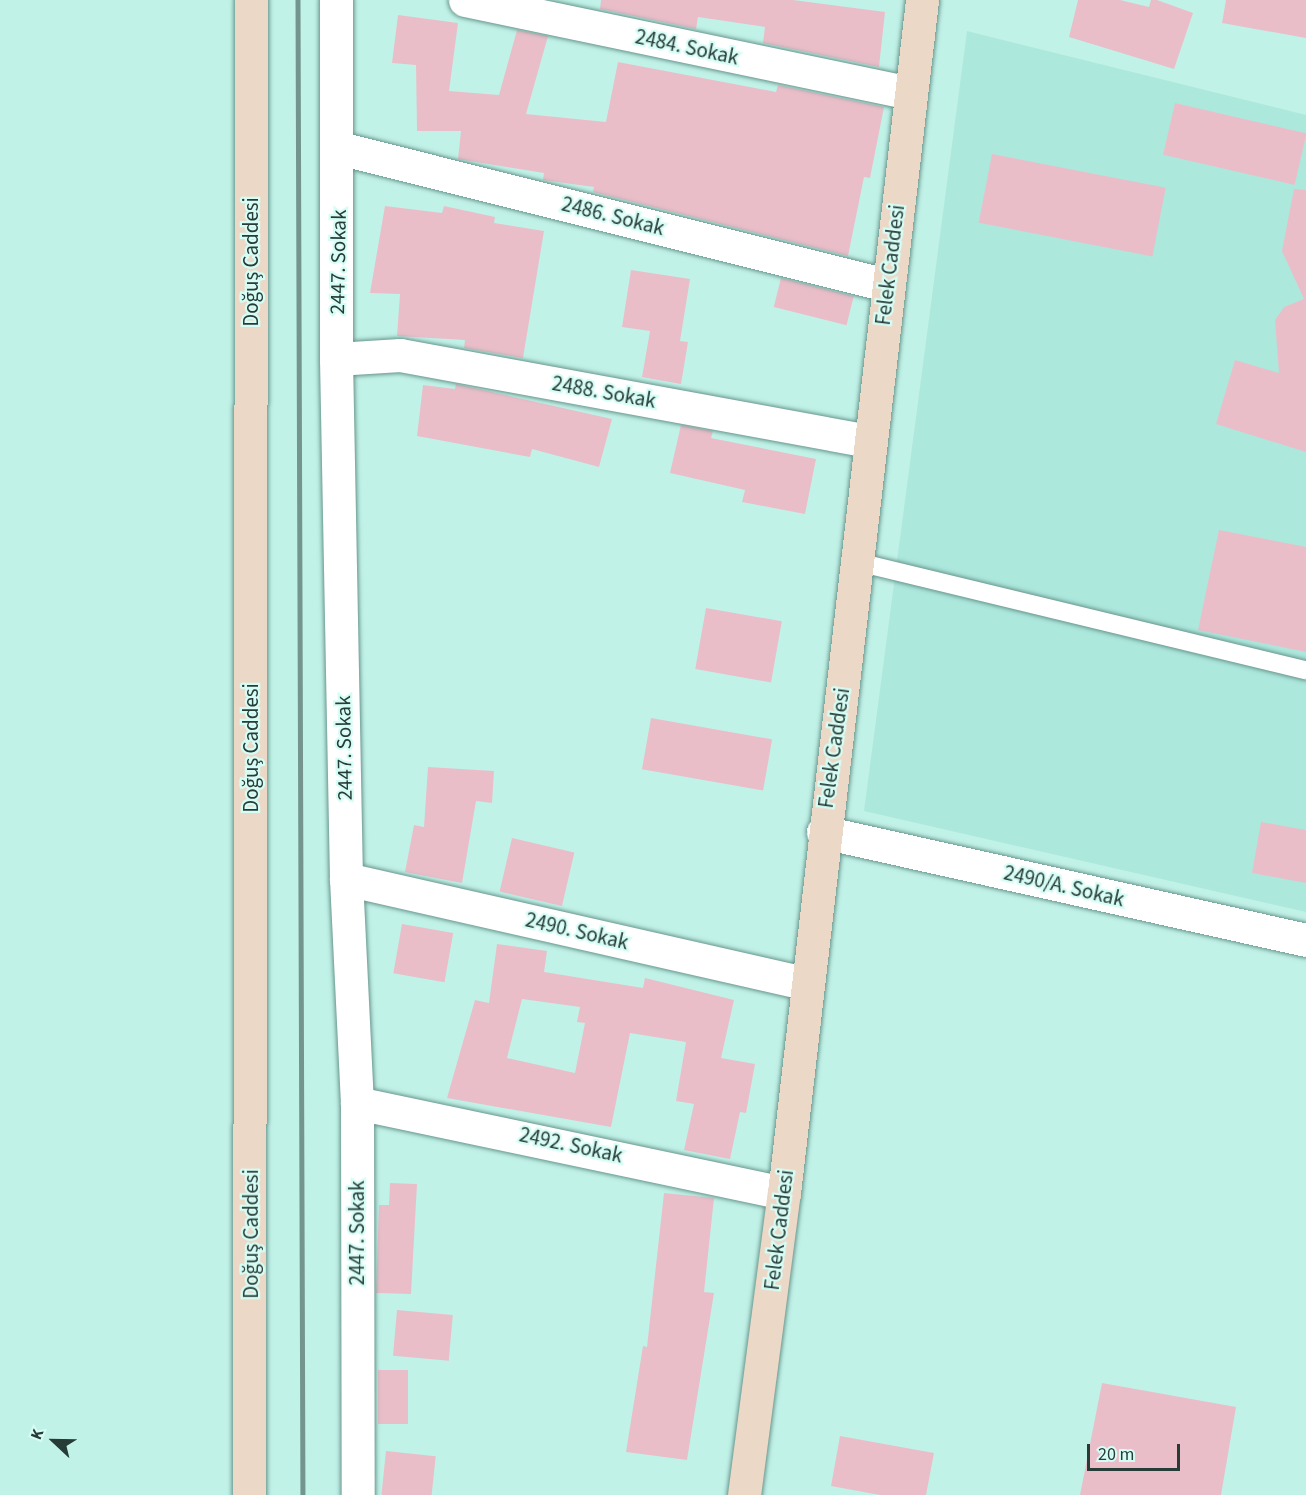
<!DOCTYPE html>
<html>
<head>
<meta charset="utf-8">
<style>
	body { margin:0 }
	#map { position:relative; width:1306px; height:1495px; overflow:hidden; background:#c1f2e8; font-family:"Source Sans 3",sans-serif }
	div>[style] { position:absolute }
	.built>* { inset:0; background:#ade8dd }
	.building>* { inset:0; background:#eabec9; transform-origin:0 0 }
	.roads { filter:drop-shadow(0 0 2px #68968d) drop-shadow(0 0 2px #68968d) }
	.lane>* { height:18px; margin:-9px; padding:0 9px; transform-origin:9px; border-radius:9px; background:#fff }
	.street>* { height:33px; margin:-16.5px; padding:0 16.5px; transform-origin:16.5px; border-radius:16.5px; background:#fff }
	.secondary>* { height:33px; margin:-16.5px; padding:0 16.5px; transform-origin:16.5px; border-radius:16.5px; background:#ebd8c7 }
	.rail>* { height:4.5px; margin:-2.25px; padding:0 2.25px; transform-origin:2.25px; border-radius:2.25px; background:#73958e }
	span { translate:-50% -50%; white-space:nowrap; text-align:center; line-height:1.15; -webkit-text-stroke:4.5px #d6fdf5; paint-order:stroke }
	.street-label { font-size:21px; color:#273b37 }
	.north { position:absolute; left:24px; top:1411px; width:60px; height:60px; -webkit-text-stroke:4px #d6fdf5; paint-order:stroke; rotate:292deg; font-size:16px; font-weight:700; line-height:24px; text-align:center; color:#273b37 }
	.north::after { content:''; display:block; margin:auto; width:21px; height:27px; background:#273b37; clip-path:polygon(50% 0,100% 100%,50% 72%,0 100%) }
	.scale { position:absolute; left:1087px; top:1444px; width:93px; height:27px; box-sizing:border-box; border:3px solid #273b37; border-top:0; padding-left:8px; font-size:18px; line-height:21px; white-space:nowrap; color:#273b37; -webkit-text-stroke:4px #d6fdf5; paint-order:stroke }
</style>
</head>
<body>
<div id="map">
	<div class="built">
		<div style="clip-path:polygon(967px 31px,1306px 115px,1306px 912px,864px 811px)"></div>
	</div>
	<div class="building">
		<div style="clip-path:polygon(601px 0,793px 0,885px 12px,879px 67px,763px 43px,765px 27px,698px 17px,696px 29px,600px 9px)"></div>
		<div style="clip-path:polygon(1078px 0,1120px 0,1149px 7px,1151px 0,1157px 0,1193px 13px,1174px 69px,1069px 37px)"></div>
		<div style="clip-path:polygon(1226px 0,1306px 0,1306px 38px,1222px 23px)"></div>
		<div style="clip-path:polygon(398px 15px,458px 23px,449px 91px,499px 95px,517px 30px,548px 36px,526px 114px,606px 122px,618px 62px,776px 92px,778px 85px,884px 107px,870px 178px,864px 177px,848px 256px,593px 192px,594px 187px,543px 180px,544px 173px,458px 159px,461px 131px,417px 131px,416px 65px,392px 63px)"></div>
		<div style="left:1175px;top:103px;width:135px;height:53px;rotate:13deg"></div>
		<div style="left:992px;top:154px;width:177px;height:70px;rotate:11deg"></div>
		<div style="clip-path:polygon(1294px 189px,1306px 190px,1306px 452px,1216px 424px,1235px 360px,1279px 373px,1275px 320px,1284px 307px,1304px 299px,1282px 251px)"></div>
		<div style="clip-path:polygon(385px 206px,442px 213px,444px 206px,495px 217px,494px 223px,544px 231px,523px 358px,464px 348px,465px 340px,397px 336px,400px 294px,370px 293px)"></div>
		<div style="clip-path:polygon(631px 270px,690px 279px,680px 341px,688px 342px,681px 384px,642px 377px,650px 331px,622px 327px)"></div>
		<div style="left:781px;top:278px;width:75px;height:30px;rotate:14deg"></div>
		<div style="clip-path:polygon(456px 384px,612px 419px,599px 467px,532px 449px,530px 457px,417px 436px,423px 385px,455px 389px)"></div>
		<div style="clip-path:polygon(681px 425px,713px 431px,711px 438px,816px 459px,805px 514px,742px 502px,745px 490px,670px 473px)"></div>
		<div style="clip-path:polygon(1219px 530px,1306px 547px,1306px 652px,1198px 630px)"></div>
		<div style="left:706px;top:608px;width:77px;height:62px;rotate:10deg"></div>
		<div style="left:651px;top:718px;width:123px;height:52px;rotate:10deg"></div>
		<div style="clip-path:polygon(428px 767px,494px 771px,492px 803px,476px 801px,462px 883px,405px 872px,414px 825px,424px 827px)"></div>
		<div style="clip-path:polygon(1261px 822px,1306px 830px,1306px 883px,1252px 873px)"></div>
		<div style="left:512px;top:838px;width:64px;height:55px;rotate:13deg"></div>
		<div style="left:402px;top:924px;width:52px;height:50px;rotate:10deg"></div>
		<div style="clip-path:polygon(evenodd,497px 944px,547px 951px,544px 972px,643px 988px,645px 978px,734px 1000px,721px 1058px,755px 1064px,746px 1113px,740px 1112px,730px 1159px,684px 1150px,694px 1104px,676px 1101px,686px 1042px,630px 1033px,611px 1127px,447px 1098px,475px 1000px,489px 1003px,497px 944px,522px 999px,580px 1007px,577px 1022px,585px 1023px,575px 1073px,507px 1058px,522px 999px)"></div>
		<div style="clip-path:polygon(390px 1183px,417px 1184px,411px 1294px,376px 1293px,379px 1205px,389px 1205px)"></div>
		<div style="clip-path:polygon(664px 1193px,714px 1198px,704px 1292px,714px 1293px,687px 1460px,626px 1452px,643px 1346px,647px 1347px)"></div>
		<div style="left:397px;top:1310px;width:56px;height:46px;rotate:5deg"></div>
		<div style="left:378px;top:1370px;width:30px;height:54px"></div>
		<div style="clip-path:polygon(1102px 1383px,1236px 1407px,1221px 1495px,1080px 1495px)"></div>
		<div style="clip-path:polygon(840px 1436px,934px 1453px,926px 1495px,880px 1495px,831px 1486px)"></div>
		<div style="left:386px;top:1451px;width:50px;height:44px;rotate:6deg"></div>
	</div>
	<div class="roads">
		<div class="lane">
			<div style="left:858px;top:562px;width:461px;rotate:13.6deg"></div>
		</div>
		<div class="street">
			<div style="left:336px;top:0;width:359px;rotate:90deg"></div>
			<div style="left:336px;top:359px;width:520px;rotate:88.9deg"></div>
			<div style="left:346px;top:879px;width:224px;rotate:87.2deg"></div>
			<div style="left:357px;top:1103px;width:392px;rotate:89.9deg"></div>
			<div style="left:465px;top:0;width:455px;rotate:11.8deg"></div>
			<div style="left:339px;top:148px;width:565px;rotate:14.04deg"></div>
			<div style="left:336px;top:359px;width:64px;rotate:-3.6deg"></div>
			<div style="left:400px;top:355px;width:478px;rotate:10.4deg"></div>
			<div style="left:823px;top:832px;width:495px;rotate:12.6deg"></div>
			<div style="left:346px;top:879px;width:473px;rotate:12.8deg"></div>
			<div style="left:357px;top:1103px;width:436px;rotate:11.9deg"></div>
		</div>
		<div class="secondary">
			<div style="left:249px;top:1495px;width:1495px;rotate:-89.92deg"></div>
			<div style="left:744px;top:1495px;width:305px;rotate:-82.5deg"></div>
			<div style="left:784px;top:1193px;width:1201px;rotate:-83.4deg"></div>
		</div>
	</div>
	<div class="rail">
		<div style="left:298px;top:0;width:1495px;rotate:89.81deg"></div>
	</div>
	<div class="street-label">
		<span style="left:687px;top:47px;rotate:12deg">2484. Sokak</span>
		<span style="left:613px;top:216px;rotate:14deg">2486. Sokak</span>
		<span style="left:251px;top:262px;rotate:-90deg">Doğuş Caddesi</span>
		<span style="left:338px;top:262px;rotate:-89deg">2447. Sokak</span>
		<span style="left:890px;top:265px;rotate:-83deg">Felek Caddesi</span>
		<span style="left:604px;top:392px;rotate:10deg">2488. Sokak</span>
		<span style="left:251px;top:748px;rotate:-90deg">Doğuş Caddesi</span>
		<span style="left:344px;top:748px;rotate:-91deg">2447. Sokak</span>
		<span style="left:834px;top:748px;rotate:-82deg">Felek Caddesi</span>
		<span style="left:1064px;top:886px;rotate:13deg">2490/A. Sokak</span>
		<span style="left:577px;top:931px;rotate:13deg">2490. Sokak</span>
		<span style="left:571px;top:1145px;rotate:12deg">2492. Sokak</span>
		<span style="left:779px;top:1230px;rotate:-83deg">Felek Caddesi</span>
		<span style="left:357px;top:1233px;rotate:-90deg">2447. Sokak</span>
		<span style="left:251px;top:1234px;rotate:-90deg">Doğuş Caddesi</span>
	</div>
	<div class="north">K</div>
	<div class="scale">20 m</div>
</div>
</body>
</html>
